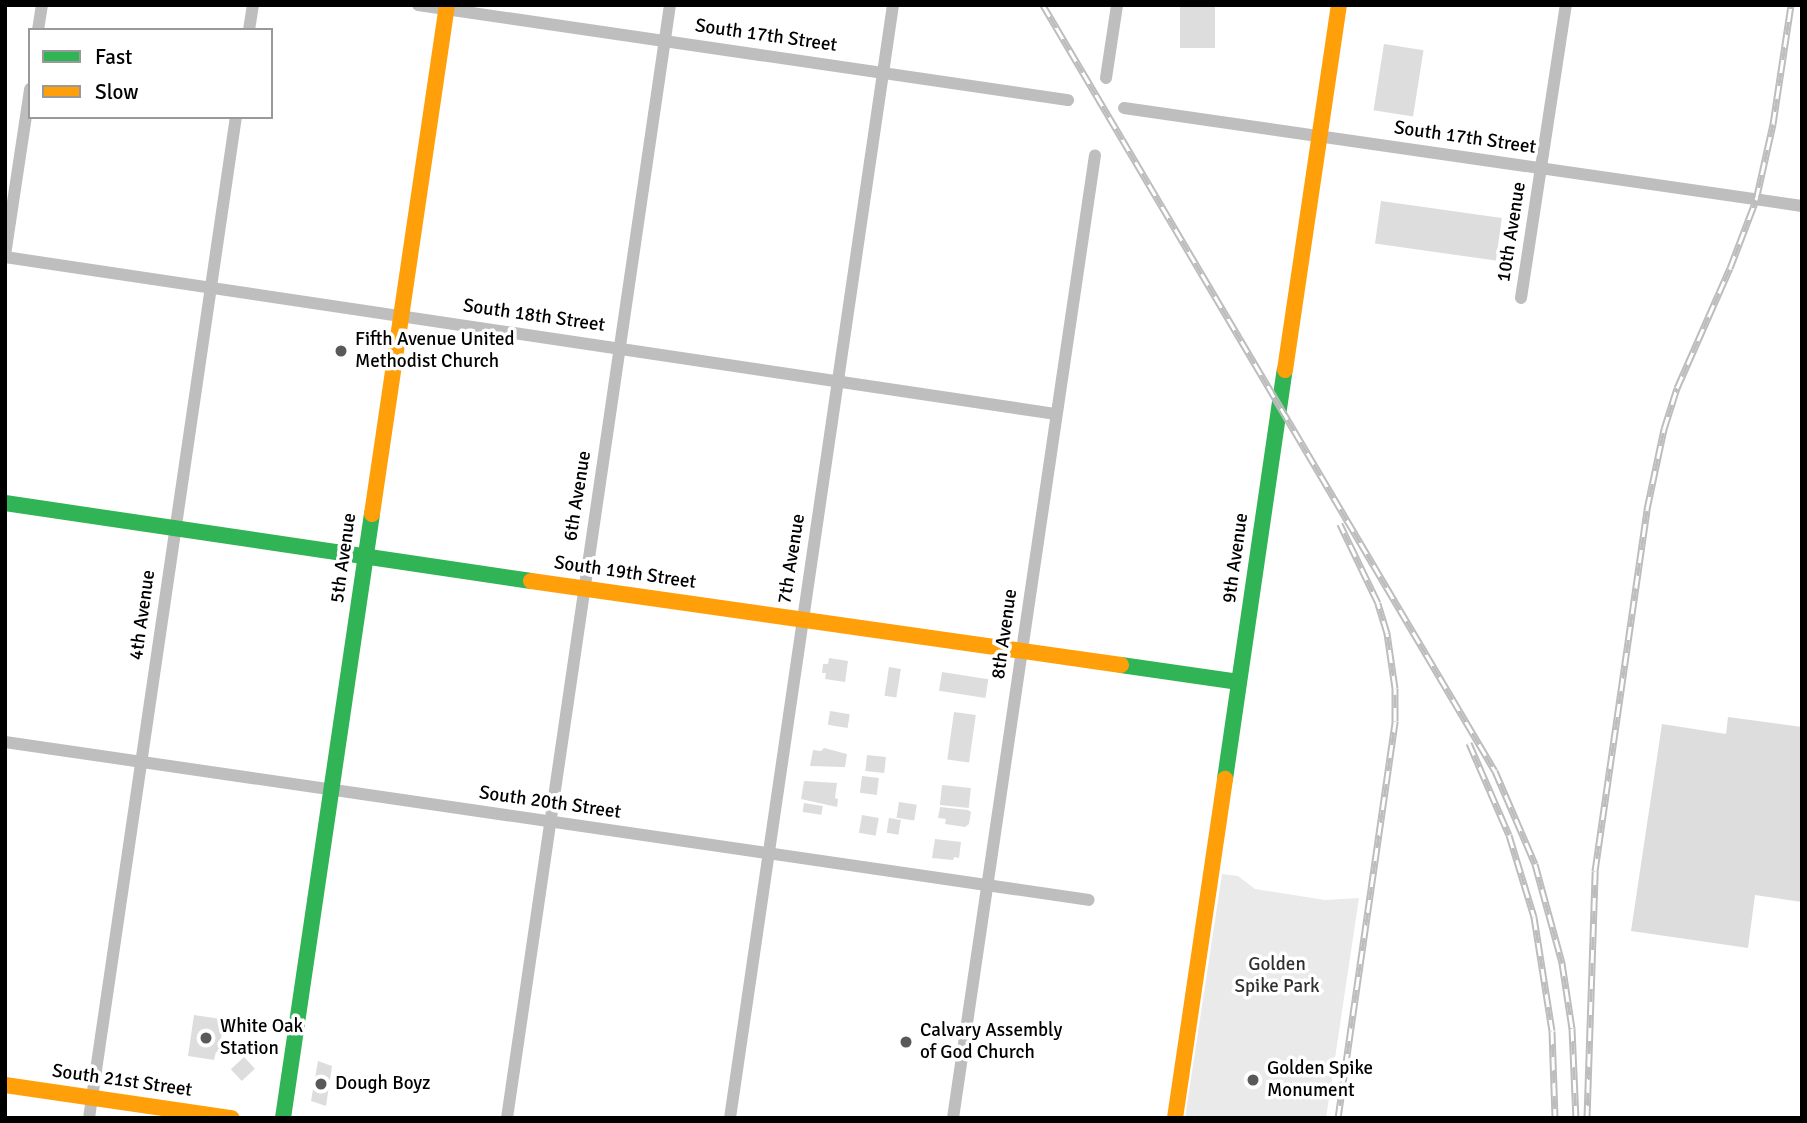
<!DOCTYPE html>
<html>
<head>
<meta charset="utf-8">
<style>
	body { margin:0 }
	#map { position:relative; width:1807px; height:1123px; overflow:hidden; background:#fff; font-family:Signika,sans-serif }
	div>[style] { position:absolute }
	.green>* { inset:0; background:#eaeaea }
	.building>* { inset:0; background:#ddd; transform-origin:0 0 }
	.street>* { height:12px; margin:-6px; padding:0 6px; transform-origin:6px; border-radius:6px; background:#bebebe }
	.fast>* { height:16px; margin:-8px; padding:0 8px; transform-origin:8px; border-radius:8px; background:#30b455 }
	.slow>* { height:16px; margin:-8px; padding:0 8px; transform-origin:8px; border-radius:8px; background:#ff9f0a }
	.rail>* { height:7px; margin-top:-3.5px; transform-origin:0; background:repeating-linear-gradient(90deg,#fff 0 13px,#bdbdbd 0 26px); box-sizing:border-box; border-block:2px solid #bdbdbd }
	.dots>* { width:19px; height:19px; translate:-50% -50%; box-sizing:border-box; border:4px solid #fff; border-radius:50% }
	span { translate:-50% -50%; white-space:nowrap; text-align:center; line-height:1.15; -webkit-text-stroke:7px #fff; paint-order:stroke }
	.street-label { font-size:19px; color:#000 }
	.poi-label { font-size:19px; color:#000 }
	.left { translate:0 -50%; text-align:left }
	.park-label { font-size:19px; color:#303030 }
	.frame { position:absolute; inset:0; border:7px solid #000; pointer-events:none }
	.legend { position:absolute; left:28px; top:28px; width:245px; height:91px; box-sizing:border-box; background:#fff; border:2px solid #999; margin:0; padding:9px 12px; list-style:none; font-size:21px; color:#000 }
	.legend li { display:flex; align-items:center; gap:14px; height:35px }
	.legend b { width:35px; border:2px solid #999 }
</style>
</head>
<body>
<div id="map">
	<div class="green">
		<div style="clip-path:polygon(1222px 874px,1238px 876px,1255px 889px,1325px 900px,1359px 898px,1326px 1118px,1185px 1118px)"></div>
	</div>
	<div class="building">
		<div style="left:1180px;top:5px;width:35px;height:43px"></div>
		<div style="left:1384px;top:44px;width:40px;height:67px;rotate:9deg"></div>
		<div style="left:1381px;top:201px;width:122px;height:43px;rotate:8deg"></div>
		<div style="clip-path:polygon(829px 658px,848px 661px,845px 682px,825px 679px,826px 673px,822px 673px,823px 664px,828px 664px)"></div>
		<div style="left:889px;top:667px;width:12px;height:29px;rotate:9deg"></div>
		<div style="left:942px;top:672px;width:47px;height:19px;rotate:9deg"></div>
		<div style="left:830px;top:711px;width:20px;height:14px;rotate:9deg"></div>
		<div style="left:954px;top:712px;width:22px;height:48px;rotate:8deg"></div>
		<div style="clip-path:polygon(1728px 717px,1802px 727px,1802px 902px,1755px 895px,1748px 948px,1631px 931px,1662px 724px,1726px 734px)"></div>
		<div style="clip-path:polygon(824px 748px,847px 754px,845px 767px,810px 766px,813px 750px,821px 751px)"></div>
		<div style="left:867px;top:755px;width:19px;height:16px;rotate:6deg"></div>
		<div style="left:862px;top:776px;width:17px;height:17px;rotate:7deg"></div>
		<div style="clip-path:polygon(804px 781px,837px 783px,835px 798px,838px 799px,837px 807px,801px 799px)"></div>
		<div style="left:942px;top:785px;width:29px;height:20px;rotate:6deg"></div>
		<div style="left:899px;top:802px;width:18px;height:16px;rotate:9deg"></div>
		<div style="left:804px;top:803px;width:19px;height:9px;rotate:9deg"></div>
		<div style="clip-path:polygon(940px 807px,968px 810px,971px 812px,969px 824px,965px 827px,945px 824px,946px 819px,938px 818px)"></div>
		<div style="left:862px;top:815px;width:17px;height:18px;rotate:10deg"></div>
		<div style="left:889px;top:818px;width:12px;height:15px;rotate:9deg"></div>
		<div style="clip-path:polygon(935px 839px,961px 842px,959px 858px,954px 857px,953px 860px,932px 858px)"></div>
		<div style="clip-path:polygon(194px 1015px,221px 1019px,220px 1026px,223px 1026px,219px 1053px,216px 1052px,214px 1060px,188px 1056px)"></div>
		<div style="left:244px;top:1057px;width:16px;height:18px;rotate:47deg"></div>
		<div style="clip-path:polygon(318px 1061px,332px 1066px,326px 1106px,311px 1101px)"></div>
	</div>
	<div class="street">
		<div style="left:418px;top:5px;width:657px;rotate:8.32deg"></div>
		<div style="left:38px;top:30px;width:25px;rotate:-81deg"></div>
		<div style="left:249px;top:30px;width:25px;rotate:-81deg"></div>
		<div style="left:1106px;top:78px;width:74px;rotate:-81.4deg"></div>
		<div style="left:1124px;top:108px;width:685px;rotate:8.22deg"></div>
		<div style="left:5px;top:255px;width:168px;rotate:-81.4deg"></div>
		<div style="left:5px;top:257px;width:1063px;rotate:8.5deg"></div>
		<div style="left:1521px;top:298px;width:296px;rotate:-81.3deg"></div>
		<div style="left:5px;top:742px;width:1095px;rotate:8.29deg"></div>
		<div style="left:89px;top:1118px;width:1012px;rotate:-81.65deg"></div>
		<div style="left:507px;top:1118px;width:1125px;rotate:-81.67deg"></div>
		<div style="left:730px;top:1118px;width:1125px;rotate:-81.67deg"></div>
		<div style="left:953px;top:1118px;width:973px;rotate:-81.61deg"></div>
	</div>
	<div class="fast">
		<div style="left:5px;top:503px;width:532px;rotate:8.43deg"></div>
		<div style="left:1121px;top:665px;width:119px;rotate:8.2deg"></div>
		<div style="left:1225px;top:779px;width:413px;rotate:-81.7deg"></div>
		<div style="left:283px;top:1118px;width:611px;rotate:-81.62deg"></div>
	</div>
	<div class="slow">
		<div style="left:1285px;top:370px;width:369px;rotate:-81.6deg"></div>
		<div style="left:372px;top:514px;width:514px;rotate:-81.62deg"></div>
		<div style="left:531px;top:581px;width:596px;rotate:8.1deg"></div>
		<div style="left:5px;top:1085px;width:229px;rotate:8.3deg"></div>
		<div style="left:1175px;top:1118px;width:343px;rotate:-81.6deg"></div>
	</div>
	<div class="rail">
		<div style="left:1043px;top:5px;width:889px;rotate:59.46deg"></div>
		<div style="left:1495px;top:771px;width:101px;rotate:66.7deg"></div>
		<div style="left:1535px;top:864px;width:103px;rotate:74.7deg"></div>
		<div style="left:1562px;top:963px;width:66px;rotate:81.3deg"></div>
		<div style="left:1572px;top:1028px;width:90px;rotate:87.5deg"></div>
		<div style="left:1469px;top:743px;width:100px;rotate:66.5deg"></div>
		<div style="left:1509px;top:835px;width:86px;rotate:73deg"></div>
		<div style="left:1534px;top:917px;width:115px;rotate:81deg"></div>
		<div style="left:1552px;top:1031px;width:87px;rotate:88deg"></div>
		<div style="left:1338px;top:1118px;width:401px;rotate:-81.8deg"></div>
		<div style="left:1395px;top:721px;width:33px;rotate:-90deg"></div>
		<div style="left:1395px;top:688px;width:56px;rotate:-98.3deg"></div>
		<div style="left:1387px;top:633px;width:31px;rotate:-107deg"></div>
		<div style="left:1378px;top:603px;width:88px;rotate:-115.7deg"></div>
		<div style="left:1587px;top:1118px;width:247px;rotate:-88.1deg"></div>
		<div style="left:1595px;top:871px;width:366px;rotate:-81.8deg"></div>
		<div style="left:1647px;top:509px;width:82px;rotate:-78deg"></div>
		<div style="left:1664px;top:429px;width:43px;rotate:-72.4deg"></div>
		<div style="left:1677px;top:388px;width:131px;rotate:-66.2deg"></div>
		<div style="left:1730px;top:268px;width:73px;rotate:-69.1deg"></div>
		<div style="left:1756px;top:200px;width:78px;rotate:-77.4deg"></div>
		<div style="left:1773px;top:124px;width:120px;rotate:-81.4deg"></div>
	</div>
	<div class="dots">
		<div style="left:341px;top:351px;background:#595959"></div>
		<div style="left:206px;top:1038px;background:#595959"></div>
		<div style="left:906px;top:1042px;background:#595959"></div>
		<div style="left:1253px;top:1080px;background:#595959"></div>
		<div style="left:321px;top:1084px;background:#595959"></div>
	</div>
	<div class="street-label">
		<span style="left:766px;top:36px;rotate:8deg">South 17th Street</span>
		<span style="left:1465px;top:138px;rotate:8deg">South 17th Street</span>
		<span style="left:1512px;top:232px;rotate:-81deg">10th Avenue</span>
		<span style="left:534px;top:316px;rotate:8deg">South 18th Street</span>
		<span style="left:578px;top:496px;rotate:-81deg">6th Avenue</span>
		<span style="left:344px;top:558px;rotate:-82deg">5th Avenue</span>
		<span style="left:1236px;top:558px;rotate:-82deg">9th Avenue</span>
		<span style="left:792px;top:559px;rotate:-81deg">7th Avenue</span>
		<span style="left:625px;top:573px;rotate:8deg">South 19th Street</span>
		<span style="left:143px;top:615px;rotate:-82deg">4th Avenue</span>
		<span style="left:1005px;top:634px;rotate:-82deg">8th Avenue</span>
		<span style="left:550px;top:803px;rotate:8deg">South 20th Street</span>
		<span style="left:122px;top:1081px;rotate:8deg">South 21st Street</span>
	</div>
	<div class="poi-label">
		<span class="left" style="left:355px;top:351px">Fifth Avenue United<br>Methodist Church</span>
		<span class="left" style="left:220px;top:1038px">White Oak<br>Station</span>
		<span class="left" style="left:920px;top:1042px">Calvary Assembly<br>of God Church</span>
		<span class="left" style="left:1267px;top:1080px">Golden Spike<br>Monument</span>
		<span class="left" style="left:335px;top:1084px">Dough Boyz</span>
	</div>
	<div class="park-label">
		<span style="left:1277px;top:976px">Golden<br>Spike Park</span>
	</div>
	<div class="frame"></div>
	<ul class="legend">
	<li><b style="height:9px;background:#30b455"></b>Fast</li>
	<li><b style="height:9px;background:#ff9f0a"></b>Slow</li>
	</ul>
</div>
</body>
</html>
